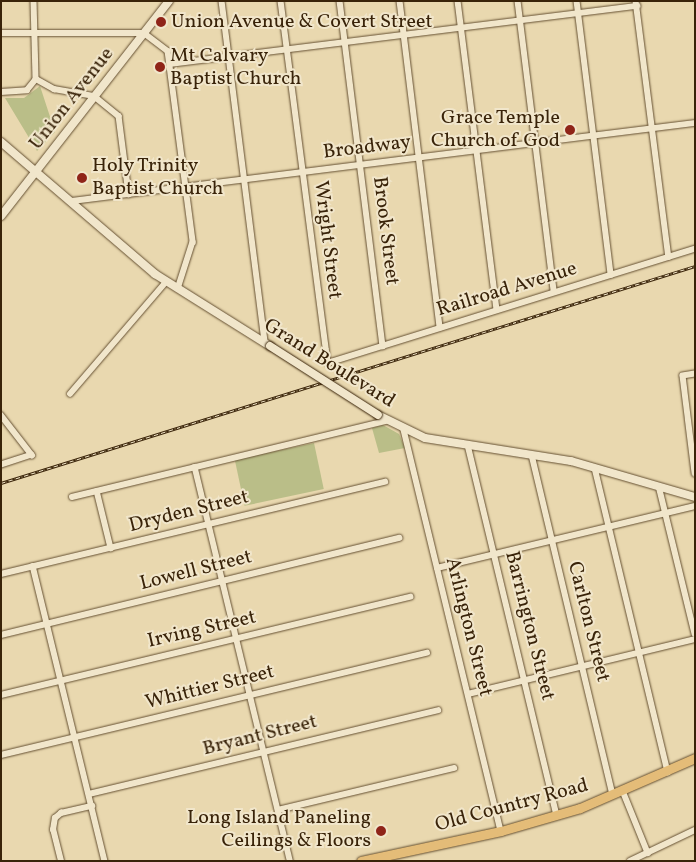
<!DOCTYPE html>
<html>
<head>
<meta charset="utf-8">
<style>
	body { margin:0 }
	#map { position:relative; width:696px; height:862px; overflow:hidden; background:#e9d8af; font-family:Vollkorn,serif }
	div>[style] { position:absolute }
	.green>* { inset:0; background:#babe88; transform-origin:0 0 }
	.roads { filter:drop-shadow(0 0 1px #655032) drop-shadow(0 0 1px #655032) }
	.street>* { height:5.5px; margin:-2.75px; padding:0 2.75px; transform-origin:2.75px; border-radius:2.75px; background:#f1e6cb }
	.secondary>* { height:8px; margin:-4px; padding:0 4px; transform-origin:4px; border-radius:4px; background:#f1e6cb }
	.primary>* { height:9px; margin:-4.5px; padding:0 4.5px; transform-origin:4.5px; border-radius:4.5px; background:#e4bc78 }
	.rail>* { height:3px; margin-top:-1.5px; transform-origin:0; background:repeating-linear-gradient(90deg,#f1e6cb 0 4px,#392309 0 8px); box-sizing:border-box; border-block:1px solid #392309 }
	.bridges { filter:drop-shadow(0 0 1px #392309) drop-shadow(0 0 1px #392309) }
	.secondary-bridge>* { height:8px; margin:-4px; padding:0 4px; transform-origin:4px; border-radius:4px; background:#f1e6cb }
	.dots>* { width:14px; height:14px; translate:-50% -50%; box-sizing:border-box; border:2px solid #f1e6cb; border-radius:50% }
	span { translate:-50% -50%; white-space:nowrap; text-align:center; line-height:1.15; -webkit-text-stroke:4px #f1e6cb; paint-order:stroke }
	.poi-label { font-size:20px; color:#392309 }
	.left { translate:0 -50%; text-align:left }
	.right { translate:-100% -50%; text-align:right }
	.street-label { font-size:20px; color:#392309 }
	.frame { position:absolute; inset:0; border:2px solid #392309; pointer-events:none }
</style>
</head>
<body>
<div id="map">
	<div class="green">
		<div style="clip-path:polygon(40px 86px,55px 132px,37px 151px,5px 98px,24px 98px)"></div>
		<div style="clip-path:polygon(383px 425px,399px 434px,405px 448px,379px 453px,372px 428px)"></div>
		<div style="left:314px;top:443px;width:47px;height:81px;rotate:78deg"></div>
	</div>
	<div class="roads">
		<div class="street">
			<div style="left:34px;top:1px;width:78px;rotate:88.5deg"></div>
			<div style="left:222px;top:1px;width:345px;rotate:82.8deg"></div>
			<div style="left:281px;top:1px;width:365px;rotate:82.6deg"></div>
			<div style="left:328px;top:363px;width:384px;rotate:-17.3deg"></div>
			<div style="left:340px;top:1px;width:348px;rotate:82.9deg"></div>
			<div style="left:400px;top:1px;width:329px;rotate:83deg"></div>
			<div style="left:458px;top:1px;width:311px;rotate:82.8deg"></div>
			<div style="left:518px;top:1px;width:293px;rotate:82.9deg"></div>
			<div style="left:577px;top:1px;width:276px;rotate:82.9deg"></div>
			<div style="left:636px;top:1px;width:258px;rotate:82.7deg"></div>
			<div style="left:1px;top:33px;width:143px"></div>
			<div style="left:144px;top:33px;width:30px;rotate:37deg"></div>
			<div style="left:168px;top:51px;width:193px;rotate:82.5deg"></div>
			<div style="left:193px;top:242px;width:49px;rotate:107.7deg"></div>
			<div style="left:170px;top:64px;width:471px;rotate:-7.1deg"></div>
			<div style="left:36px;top:79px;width:21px;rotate:29deg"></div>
			<div style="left:54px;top:89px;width:41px;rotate:9.9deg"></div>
			<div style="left:94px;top:96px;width:32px;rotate:39deg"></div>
			<div style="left:119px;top:116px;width:79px;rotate:82.7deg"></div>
			<div style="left:1px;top:92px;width:26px;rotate:-4deg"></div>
			<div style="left:27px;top:90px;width:14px;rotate:-51deg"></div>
			<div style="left:72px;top:201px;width:628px;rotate:-7.14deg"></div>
			<div style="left:695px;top:374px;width:12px;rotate:171deg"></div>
			<div style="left:683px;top:376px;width:98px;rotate:82.9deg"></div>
			<div style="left:70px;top:394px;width:148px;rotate:-49.4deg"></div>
			<div style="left:1px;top:415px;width:51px;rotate:52.2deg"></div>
			<div style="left:32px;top:455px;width:33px;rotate:162deg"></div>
			<div style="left:404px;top:430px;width:413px;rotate:76.4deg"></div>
			<div style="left:468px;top:445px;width:381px;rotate:76.5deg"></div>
			<div style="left:532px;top:455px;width:350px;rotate:76.6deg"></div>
			<div style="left:195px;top:467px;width:405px;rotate:76.4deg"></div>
			<div style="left:595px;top:468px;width:313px;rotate:76.5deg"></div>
			<div style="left:659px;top:486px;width:152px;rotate:76.3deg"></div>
			<div style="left:97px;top:491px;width:59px;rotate:76.2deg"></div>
			<div style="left:72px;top:497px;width:324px;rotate:-13.6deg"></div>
			<div style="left:33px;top:566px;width:304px;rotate:76.3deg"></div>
			<div style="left:437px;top:568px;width:265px;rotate:-13.5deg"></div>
			<div style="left:1px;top:574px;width:395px;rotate:-13.5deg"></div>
			<div style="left:1px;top:635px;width:410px;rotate:-13.7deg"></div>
			<div style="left:468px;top:694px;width:234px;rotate:-13.6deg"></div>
			<div style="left:1px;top:695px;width:421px;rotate:-13.5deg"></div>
			<div style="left:1px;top:755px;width:438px;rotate:-13.5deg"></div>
			<div style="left:623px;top:791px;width:67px;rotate:68deg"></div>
			<div style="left:89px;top:794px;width:359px;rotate:-13.5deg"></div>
			<div style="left:278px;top:810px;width:181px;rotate:-13.4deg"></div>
			<div style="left:61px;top:861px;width:32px;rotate:-104deg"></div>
			<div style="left:53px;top:830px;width:12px;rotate:-81deg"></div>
			<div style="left:55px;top:818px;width:8px;rotate:-40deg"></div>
			<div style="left:61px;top:813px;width:32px;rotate:-13deg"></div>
			<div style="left:630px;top:861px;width:72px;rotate:-25.5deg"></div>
		</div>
		<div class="secondary">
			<div style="left:1px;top:142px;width:203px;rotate:40.6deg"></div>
			<div style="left:155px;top:274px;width:136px;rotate:32.1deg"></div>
			<div style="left:1px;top:216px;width:273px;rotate:-52deg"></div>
			<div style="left:378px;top:415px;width:52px;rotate:26.1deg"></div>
			<div style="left:425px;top:438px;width:148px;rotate:9deg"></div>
			<div style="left:571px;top:461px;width:129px;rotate:16.2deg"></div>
		</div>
		<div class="primary">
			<div style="left:361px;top:861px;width:143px;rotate:-12.1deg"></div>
			<div style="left:501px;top:831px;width:82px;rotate:-16.2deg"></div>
			<div style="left:580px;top:808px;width:125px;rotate:-23.5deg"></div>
		</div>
	</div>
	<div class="rail">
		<div style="left:1px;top:483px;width:727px;rotate:-17.36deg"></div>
	</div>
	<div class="bridges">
		<div class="secondary-bridge">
			<div style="left:270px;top:346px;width:128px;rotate:32.6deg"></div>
		</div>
	</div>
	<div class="dots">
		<div style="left:161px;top:22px;background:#8f2418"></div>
		<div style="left:160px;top:67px;background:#8f2418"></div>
		<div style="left:570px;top:130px;background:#8f2418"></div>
		<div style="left:82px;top:178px;background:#8f2418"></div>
		<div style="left:381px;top:831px;background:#8f2418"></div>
	</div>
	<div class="poi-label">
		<span class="left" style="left:171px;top:22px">Union Avenue &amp; Covert Street</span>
		<span class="left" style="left:170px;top:68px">Mt Calvary<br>Baptist Church</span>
		<span class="right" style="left:560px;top:130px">Grace Temple<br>Church of God</span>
		<span class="left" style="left:92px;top:178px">Holy Trinity<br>Baptist Church</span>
		<span class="right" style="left:371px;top:830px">Long Island Paneling<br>Ceilings &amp; Floors</span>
	</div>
	<div class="street-label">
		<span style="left:72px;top:99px;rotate:-52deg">Union Avenue</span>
		<span style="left:367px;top:148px;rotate:-7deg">Broadway</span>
		<span style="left:385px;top:231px;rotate:83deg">Brook Street</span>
		<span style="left:327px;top:240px;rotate:83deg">Wright Street</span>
		<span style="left:507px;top:290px;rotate:-17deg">Railroad Avenue</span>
		<span style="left:329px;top:364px;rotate:32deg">Grand Boulevard</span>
		<span style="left:189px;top:512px;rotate:-14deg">Dryden Street</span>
		<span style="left:196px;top:571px;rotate:-14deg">Lowell Street</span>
		<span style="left:588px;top:622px;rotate:76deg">Carlton Street</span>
		<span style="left:529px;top:626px;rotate:76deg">Barrington Street</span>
		<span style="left:468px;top:627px;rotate:76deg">Arlington Street</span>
		<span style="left:202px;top:630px;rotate:-13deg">Irving Street</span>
		<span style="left:210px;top:688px;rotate:-14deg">Whittier Street</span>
		<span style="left:260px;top:736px;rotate:-14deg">Bryant Street</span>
		<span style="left:512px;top:806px;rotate:-15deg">Old Country Road</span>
	</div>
	<div class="frame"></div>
</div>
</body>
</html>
